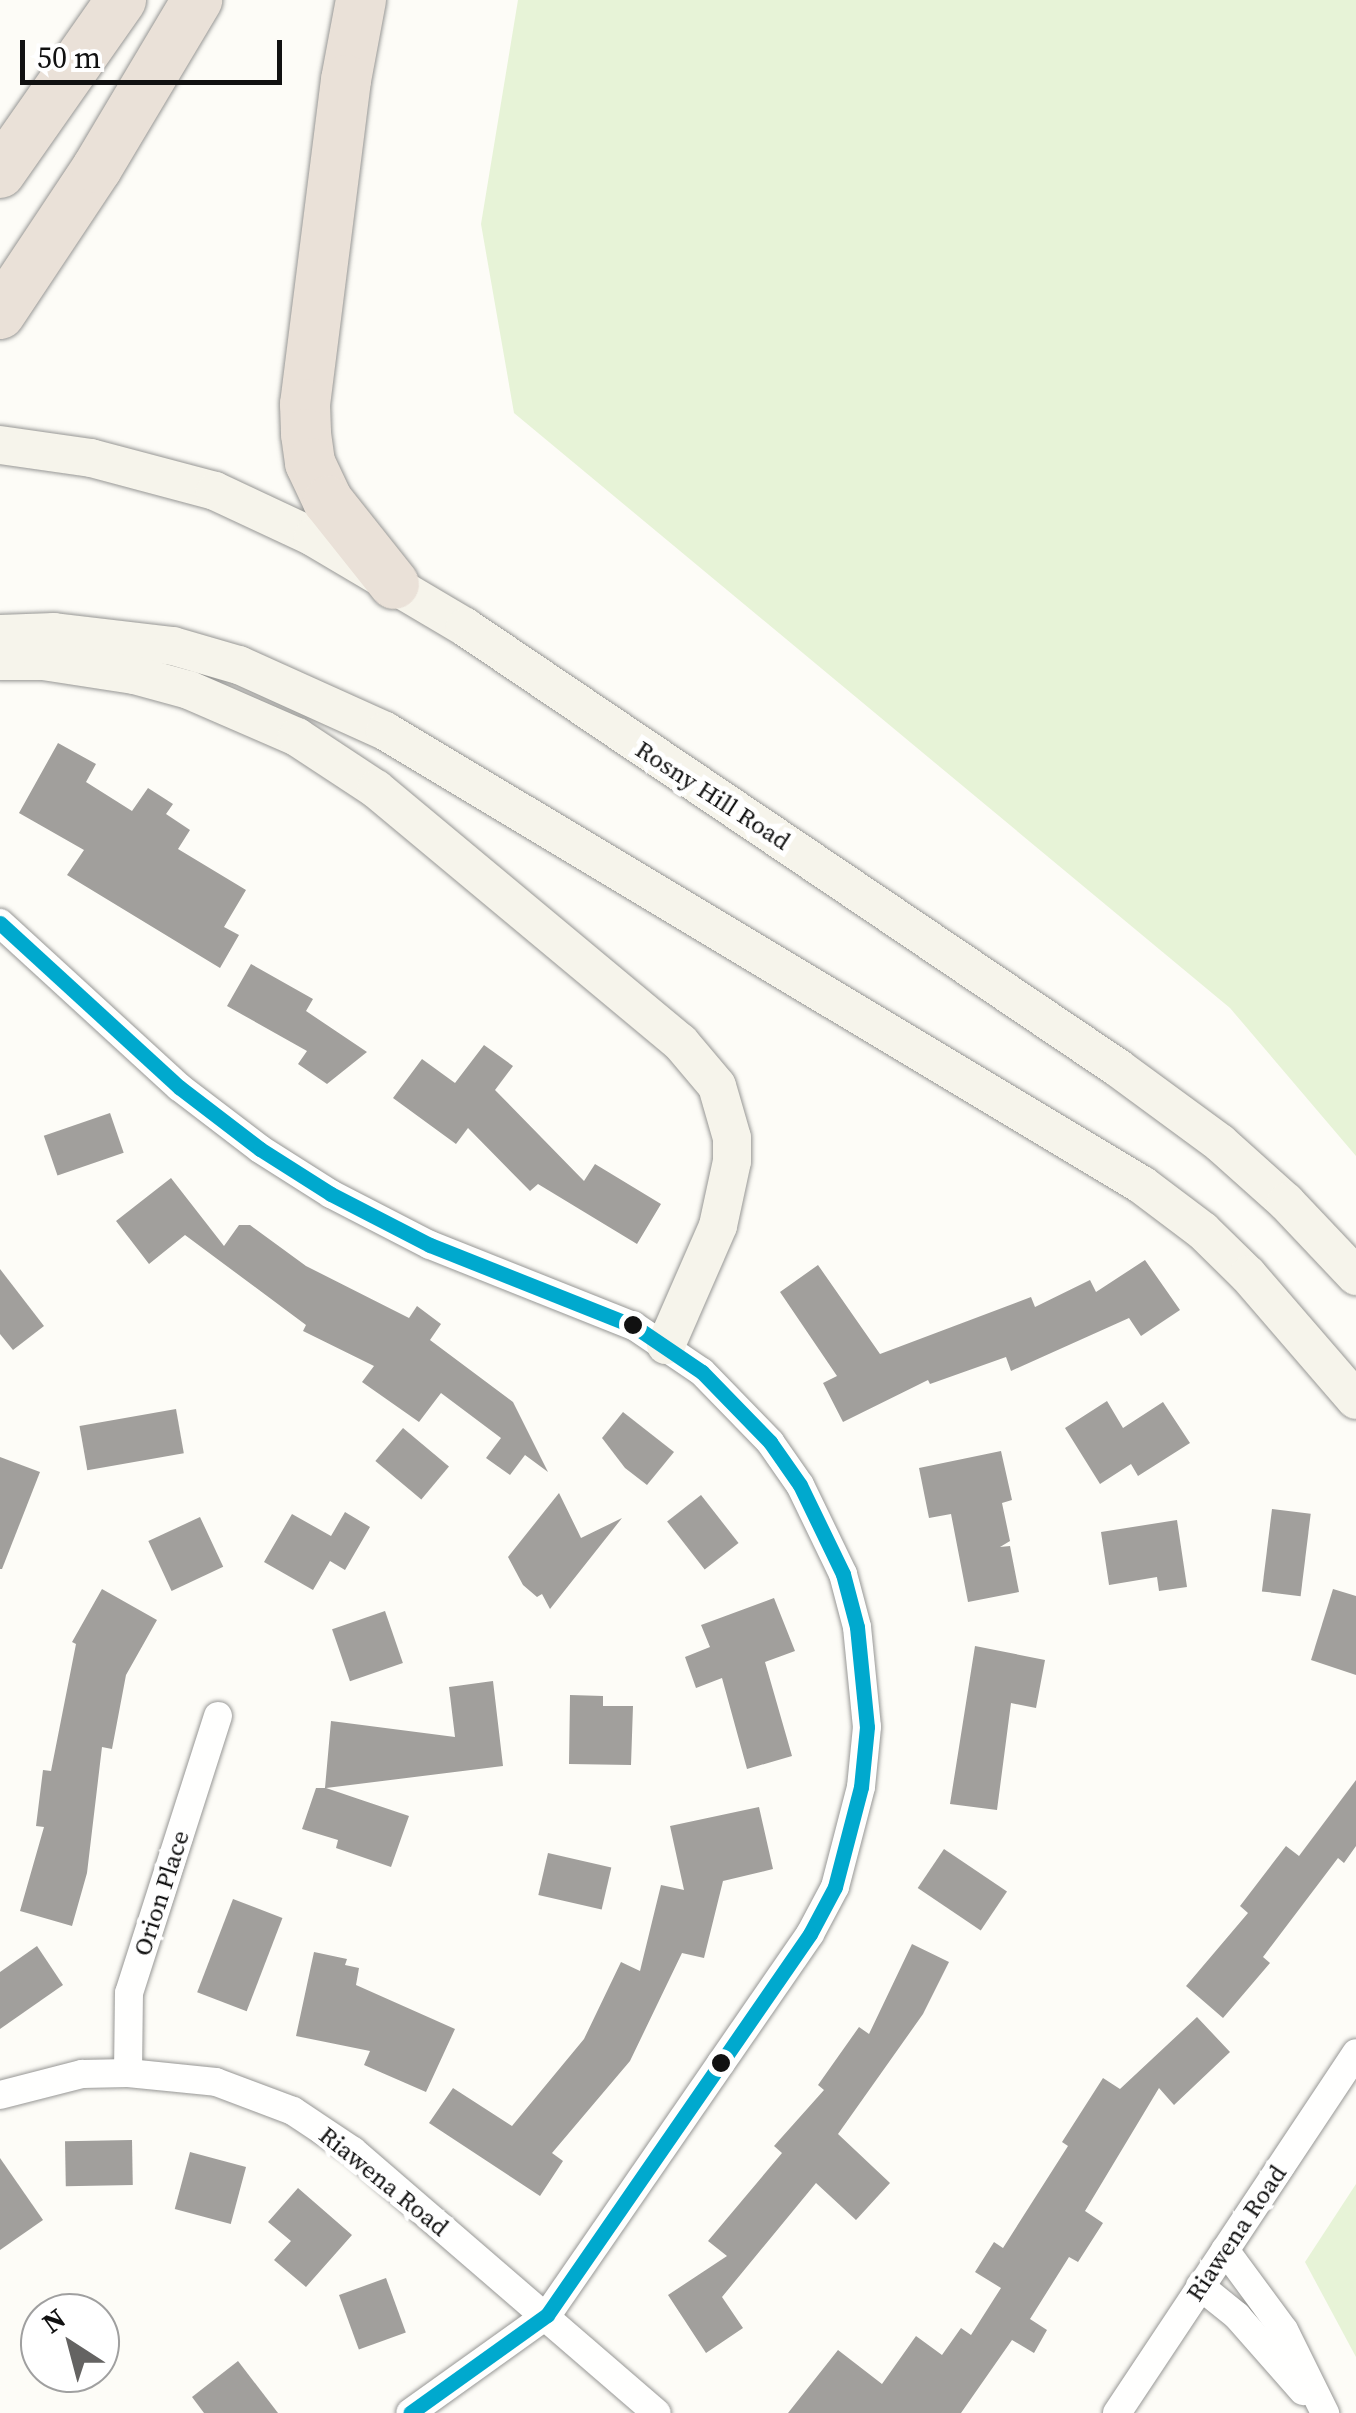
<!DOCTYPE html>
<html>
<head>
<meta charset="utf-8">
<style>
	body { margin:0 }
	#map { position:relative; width:1356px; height:2413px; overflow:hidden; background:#fdfcf7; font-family:"Source Serif 4",serif }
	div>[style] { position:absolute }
	.green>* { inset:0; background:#e7f3d7 }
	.building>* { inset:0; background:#a19f9c; transform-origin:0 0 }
	.roads { filter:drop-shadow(0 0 2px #979795) drop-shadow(0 0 2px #979795) }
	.street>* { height:28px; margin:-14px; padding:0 14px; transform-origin:14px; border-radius:14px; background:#fffffe }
	.secondary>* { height:38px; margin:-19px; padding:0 19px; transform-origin:19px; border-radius:19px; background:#f6f4eb }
	.highway>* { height:50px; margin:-25px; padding:0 25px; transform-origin:25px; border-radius:25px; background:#eae1d8 }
	.bus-1>* { height:15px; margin:-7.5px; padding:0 7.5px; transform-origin:7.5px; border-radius:7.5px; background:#00a9ce }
	.dots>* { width:28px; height:28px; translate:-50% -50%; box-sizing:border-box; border:5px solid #fff; border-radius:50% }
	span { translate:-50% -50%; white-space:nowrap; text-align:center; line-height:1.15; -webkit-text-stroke:10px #fff; paint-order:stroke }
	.street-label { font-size:25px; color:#111 }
	.north { position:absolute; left:20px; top:2293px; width:100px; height:100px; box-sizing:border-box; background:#fff; border:2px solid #a0a0a0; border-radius:50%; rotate:324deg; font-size:28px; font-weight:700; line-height:40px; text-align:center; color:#111 }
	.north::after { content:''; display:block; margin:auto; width:35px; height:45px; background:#646362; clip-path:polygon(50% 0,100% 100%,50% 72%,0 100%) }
	.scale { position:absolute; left:20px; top:40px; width:262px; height:45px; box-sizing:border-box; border:5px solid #111; border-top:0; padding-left:12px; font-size:30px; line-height:35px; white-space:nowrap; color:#111; -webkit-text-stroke:8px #fff; paint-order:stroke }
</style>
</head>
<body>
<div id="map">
	<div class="green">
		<div style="clip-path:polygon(518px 0,1356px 0,1356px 1156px,1230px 1008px,514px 413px,481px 224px)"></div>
		<div style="clip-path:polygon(1356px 2184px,1356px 2357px,1305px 2262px)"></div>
	</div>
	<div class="building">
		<div style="clip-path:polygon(58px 743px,96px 764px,86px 782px,132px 811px,148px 788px,173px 804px,166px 814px,190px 830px,178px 849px,246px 890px,224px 927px,239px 935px,220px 968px,67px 875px,84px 850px,19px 813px)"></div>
		<div style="clip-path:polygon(251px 964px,313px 999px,306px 1011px,367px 1052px,327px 1084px,298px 1064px,307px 1051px,227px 1006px)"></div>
		<div style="clip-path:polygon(484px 1045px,513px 1066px,495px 1090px,584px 1181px,595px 1164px,661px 1204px,637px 1244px,538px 1184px,530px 1191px,468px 1128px,456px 1144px,393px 1098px,422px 1059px,455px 1083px)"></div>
		<div style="left:110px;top:1113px;width:42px;height:70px;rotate:71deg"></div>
		<div style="clip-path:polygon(171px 1178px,224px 1246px,239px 1225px,250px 1225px,306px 1266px,409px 1318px,417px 1306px,441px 1324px,430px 1340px,513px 1402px,548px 1472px,525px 1455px,510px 1475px,486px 1458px,501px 1438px,441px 1393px,419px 1422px,362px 1382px,374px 1366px,303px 1331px,306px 1325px,185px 1235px,149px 1264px,116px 1221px)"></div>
		<div style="clip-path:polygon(1145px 1260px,1180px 1310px,1141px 1336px,1129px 1318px,1011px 1371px,1006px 1357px,930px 1384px,928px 1380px,843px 1422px,823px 1383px,837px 1376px,780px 1292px,818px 1265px,880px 1354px,1031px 1297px,1035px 1307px,1090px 1280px,1096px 1292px)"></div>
		<div style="clip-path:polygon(0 1269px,44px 1326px,13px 1350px,0 1334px)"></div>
		<div style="clip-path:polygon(1107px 1401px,1123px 1428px,1163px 1402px,1190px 1443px,1138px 1476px,1131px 1464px,1100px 1484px,1065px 1428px)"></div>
		<div style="left:176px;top:1409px;width:45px;height:98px;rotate:80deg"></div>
		<div style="clip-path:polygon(623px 1412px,674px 1452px,647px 1485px,625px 1468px,602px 1438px)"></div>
		<div style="left:403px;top:1428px;width:60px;height:43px;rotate:40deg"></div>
		<div style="clip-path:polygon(1001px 1451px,1012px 1500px,1002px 1503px,1010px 1541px,1000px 1547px,1010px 1546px,1019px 1592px,968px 1602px,951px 1514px,929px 1518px,919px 1468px)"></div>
		<div style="clip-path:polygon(0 1457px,40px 1472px,2px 1569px,0 1569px)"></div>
		<div style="clip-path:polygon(559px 1493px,581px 1538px,622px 1518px,550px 1609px,542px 1594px,537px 1597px,523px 1585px,508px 1557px)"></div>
		<div style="left:701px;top:1495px;width:61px;height:43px;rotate:52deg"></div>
		<div style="left:1272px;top:1509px;width:39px;height:83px;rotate:7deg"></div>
		<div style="clip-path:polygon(345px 1512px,370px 1527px,345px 1570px,330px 1561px,313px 1590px,264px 1562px,292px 1514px,331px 1536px)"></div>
		<div style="left:200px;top:1517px;width:55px;height:57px;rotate:65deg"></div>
		<div style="clip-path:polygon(1177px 1520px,1187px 1587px,1159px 1591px,1157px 1577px,1109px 1585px,1101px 1532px)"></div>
		<div style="clip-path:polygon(102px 1589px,157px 1620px,126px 1675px,112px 1749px,102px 1747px,87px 1873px,72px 1926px,20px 1911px,44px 1827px,36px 1826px,43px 1770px,51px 1771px,76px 1644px,72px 1642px)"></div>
		<div style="clip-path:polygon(1333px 1589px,1356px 1596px,1356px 1675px,1311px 1660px)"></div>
		<div style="clip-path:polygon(774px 1598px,795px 1651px,765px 1662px,792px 1756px,747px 1769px,722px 1678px,696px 1688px,685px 1657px,710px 1647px,701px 1625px)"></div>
		<div style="left:385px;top:1611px;width:55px;height:56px;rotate:71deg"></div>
		<div style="clip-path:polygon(975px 1646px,1045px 1660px,1036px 1708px,1011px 1703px,997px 1810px,950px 1804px)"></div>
		<div style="clip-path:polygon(493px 1681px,503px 1766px,326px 1788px,409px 1816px,391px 1867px,336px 1848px,338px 1840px,302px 1829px,316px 1788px,325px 1788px,331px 1721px,455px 1737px,449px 1687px)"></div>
		<div style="clip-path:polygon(570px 1695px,603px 1696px,603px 1706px,633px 1706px,631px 1765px,569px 1764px)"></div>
		<div style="clip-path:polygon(1356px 1780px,1356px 1846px,1344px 1863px,1338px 1858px,1263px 1957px,1270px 1963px,1223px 2018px,1186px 1986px,1248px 1913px,1240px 1906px,1286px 1846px,1299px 1856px)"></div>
		<div style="clip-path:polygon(759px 1807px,773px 1869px,723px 1881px,704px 1958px,682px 1953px,630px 2061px,552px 2153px,563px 2161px,540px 2196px,429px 2123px,453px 2088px,512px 2126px,584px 2039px,621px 1962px,640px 1971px,661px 1885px,684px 1890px,670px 1826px)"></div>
		<div style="left:944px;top:1849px;width:76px;height:47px;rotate:34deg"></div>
		<div style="left:548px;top:1853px;width:65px;height:43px;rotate:13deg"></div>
		<div style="left:233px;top:1899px;width:53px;height:100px;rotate:21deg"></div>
		<div style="clip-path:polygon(912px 1944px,949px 1962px,923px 2014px,838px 2134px,890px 2183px,856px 2220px,816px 2183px,722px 2297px,743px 2328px,706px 2353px,668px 2295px,727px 2256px,708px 2241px,782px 2153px,774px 2146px,824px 2090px,818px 2085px,859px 2027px,869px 2034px)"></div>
		<div style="clip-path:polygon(37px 1946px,63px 1985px,0 2029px,0 1972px)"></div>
		<div style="clip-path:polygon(314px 1952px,347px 1959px,345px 1965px,359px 1968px,356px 1985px,455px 2029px,426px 2092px,364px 2065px,370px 2051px,296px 2036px)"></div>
		<div style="clip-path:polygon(1197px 2017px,1230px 2052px,1174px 2105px,1159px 2088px,1085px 2211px,1103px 2223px,1078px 2262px,1069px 2257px,1030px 2319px,1047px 2330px,1034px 2353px,1012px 2340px,961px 2413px,788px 2413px,838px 2350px,882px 2384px,916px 2336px,942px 2355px,961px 2328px,971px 2335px,1001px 2288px,975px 2272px,994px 2242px,1003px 2248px,1068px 2146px,1062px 2142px,1103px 2078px,1120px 2089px)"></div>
		<div style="left:132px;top:2140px;width:45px;height:67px;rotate:89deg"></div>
		<div style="left:190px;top:2152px;width:58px;height:59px;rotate:15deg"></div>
		<div style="clip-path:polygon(0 2158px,43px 2220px,0 2250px)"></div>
		<div style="clip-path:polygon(298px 2188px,352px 2235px,306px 2287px,274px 2260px,291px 2241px,268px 2222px)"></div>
		<div style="left:386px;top:2278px;width:58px;height:50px;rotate:70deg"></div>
		<div style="clip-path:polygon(238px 2361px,278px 2413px,204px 2413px,192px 2397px)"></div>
	</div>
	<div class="roads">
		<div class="street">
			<div style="left:0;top:923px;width:243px;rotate:42.5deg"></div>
			<div style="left:179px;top:1087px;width:102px;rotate:37.4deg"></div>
			<div style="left:260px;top:1149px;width:84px;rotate:32.4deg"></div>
			<div style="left:331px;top:1194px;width:111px;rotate:27.3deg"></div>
			<div style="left:430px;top:1245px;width:219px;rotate:21.7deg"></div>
			<div style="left:634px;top:1326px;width:82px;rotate:34.1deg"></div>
			<div style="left:702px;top:1372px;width:98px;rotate:45.8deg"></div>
			<div style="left:770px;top:1442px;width:52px;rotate:55.1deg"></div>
			<div style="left:800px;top:1485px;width:99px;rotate:64.2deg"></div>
			<div style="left:843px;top:1574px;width:55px;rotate:75.2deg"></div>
			<div style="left:857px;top:1627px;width:100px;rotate:84.3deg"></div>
			<div style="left:867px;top:1727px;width:60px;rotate:95.7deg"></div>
			<div style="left:861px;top:1787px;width:103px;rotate:104.6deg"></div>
			<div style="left:835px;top:1887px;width:53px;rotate:118deg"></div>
			<div style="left:810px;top:1934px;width:463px;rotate:124.6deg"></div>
			<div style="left:547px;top:2315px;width:168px;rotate:144.4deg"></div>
			<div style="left:128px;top:2073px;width:80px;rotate:-89.3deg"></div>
			<div style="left:129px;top:1993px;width:291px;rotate:-72.2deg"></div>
			<div style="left:0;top:2095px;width:85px;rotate:-14.4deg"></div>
			<div style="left:82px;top:2074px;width:46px;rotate:-1.2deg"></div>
			<div style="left:128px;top:2073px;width:88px;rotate:5.8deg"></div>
			<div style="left:216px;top:2082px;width:82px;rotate:20.6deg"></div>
			<div style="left:293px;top:2111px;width:72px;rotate:33.7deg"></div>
			<div style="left:353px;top:2151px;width:401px;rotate:40.8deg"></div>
			<div style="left:1225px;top:2250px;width:99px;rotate:53.6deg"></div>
			<div style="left:1284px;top:2330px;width:93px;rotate:63.7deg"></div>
			<div style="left:1200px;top:2286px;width:48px;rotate:39deg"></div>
			<div style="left:1237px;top:2316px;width:100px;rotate:48.7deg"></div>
			<div style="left:1117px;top:2413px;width:432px;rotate:-56.4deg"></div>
		</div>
		<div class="secondary">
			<div style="left:0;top:445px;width:92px;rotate:8.1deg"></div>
			<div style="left:91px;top:458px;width:128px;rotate:14.9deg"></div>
			<div style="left:215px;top:491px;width:108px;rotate:25.1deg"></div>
			<div style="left:313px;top:537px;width:177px;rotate:30.6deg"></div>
			<div style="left:465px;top:627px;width:788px;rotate:34.03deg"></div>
			<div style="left:1118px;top:1068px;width:127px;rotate:36.3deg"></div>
			<div style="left:1220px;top:1143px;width:89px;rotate:41.8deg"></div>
			<div style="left:1286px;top:1202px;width:102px;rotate:46.6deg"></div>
			<div style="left:0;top:634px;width:54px;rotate:-2.1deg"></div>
			<div style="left:54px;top:632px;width:120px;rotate:6.7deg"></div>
			<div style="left:173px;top:646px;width:69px;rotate:16.1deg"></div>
			<div style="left:239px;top:665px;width:160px;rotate:24.3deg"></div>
			<div style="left:385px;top:731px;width:883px;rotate:30.95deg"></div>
			<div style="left:1142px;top:1185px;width:76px;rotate:37deg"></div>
			<div style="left:1203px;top:1231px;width:63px;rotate:44.4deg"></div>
			<div style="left:1248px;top:1275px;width:165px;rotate:49.2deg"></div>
			<div style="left:0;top:661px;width:43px"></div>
			<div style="left:43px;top:661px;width:92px;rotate:8.7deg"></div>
			<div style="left:134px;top:675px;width:57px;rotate:15.3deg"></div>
			<div style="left:189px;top:690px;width:118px;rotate:23.5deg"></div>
			<div style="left:297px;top:737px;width:95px;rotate:33.4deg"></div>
			<div style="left:376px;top:789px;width:396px;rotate:39.8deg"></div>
			<div style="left:680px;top:1042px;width:57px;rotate:49.9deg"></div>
			<div style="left:717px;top:1086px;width:54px;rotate:73.9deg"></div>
			<div style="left:732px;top:1138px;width:23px;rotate:90deg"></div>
			<div style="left:732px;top:1161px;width:66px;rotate:102.2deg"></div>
			<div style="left:718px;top:1226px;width:130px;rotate:113.6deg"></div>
		</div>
		<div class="highway">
			<div style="left:361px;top:0;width:81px;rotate:100.6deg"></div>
			<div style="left:346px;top:80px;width:327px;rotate:97.2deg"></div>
			<div style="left:305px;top:404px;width:30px;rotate:88deg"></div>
			<div style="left:306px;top:434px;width:29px;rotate:82deg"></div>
			<div style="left:310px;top:463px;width:42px;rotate:64.7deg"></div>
			<div style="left:328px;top:501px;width:106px;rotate:51.5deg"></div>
			<div style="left:0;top:173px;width:211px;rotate:-55deg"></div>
			<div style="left:0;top:314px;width:175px;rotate:-56.4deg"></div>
			<div style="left:97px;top:168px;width:196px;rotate:-59.2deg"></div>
		</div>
	</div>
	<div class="bus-1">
		<div style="left:0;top:923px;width:243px;rotate:42.5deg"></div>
		<div style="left:179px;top:1087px;width:102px;rotate:37.4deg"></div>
		<div style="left:260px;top:1149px;width:84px;rotate:32.4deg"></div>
		<div style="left:331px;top:1194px;width:111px;rotate:27.3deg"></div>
		<div style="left:430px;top:1245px;width:219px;rotate:21.7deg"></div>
		<div style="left:634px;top:1326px;width:82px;rotate:34.1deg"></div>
		<div style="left:702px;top:1372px;width:98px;rotate:45.8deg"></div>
		<div style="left:770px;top:1442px;width:52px;rotate:55.1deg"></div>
		<div style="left:800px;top:1485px;width:99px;rotate:64.2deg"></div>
		<div style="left:843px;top:1574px;width:55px;rotate:75.2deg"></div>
		<div style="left:857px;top:1627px;width:100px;rotate:84.3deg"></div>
		<div style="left:867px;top:1727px;width:60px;rotate:95.7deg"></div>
		<div style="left:861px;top:1787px;width:103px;rotate:104.6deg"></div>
		<div style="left:835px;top:1887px;width:53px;rotate:118deg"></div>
		<div style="left:810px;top:1934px;width:463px;rotate:124.6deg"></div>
		<div style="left:547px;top:2315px;width:168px;rotate:144.4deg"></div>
	</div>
	<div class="dots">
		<div style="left:633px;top:1325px;background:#111"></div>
		<div style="left:721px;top:2063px;background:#111"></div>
	</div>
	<div class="street-label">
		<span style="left:713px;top:795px;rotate:33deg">Rosny Hill Road</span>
		<span style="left:161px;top:1893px;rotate:-72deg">Orion Place</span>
		<span style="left:384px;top:2181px;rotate:39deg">Riawena Road</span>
		<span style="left:1236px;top:2233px;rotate:-56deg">Riawena Road</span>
	</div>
	<div class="north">N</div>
	<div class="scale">50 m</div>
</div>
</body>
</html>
